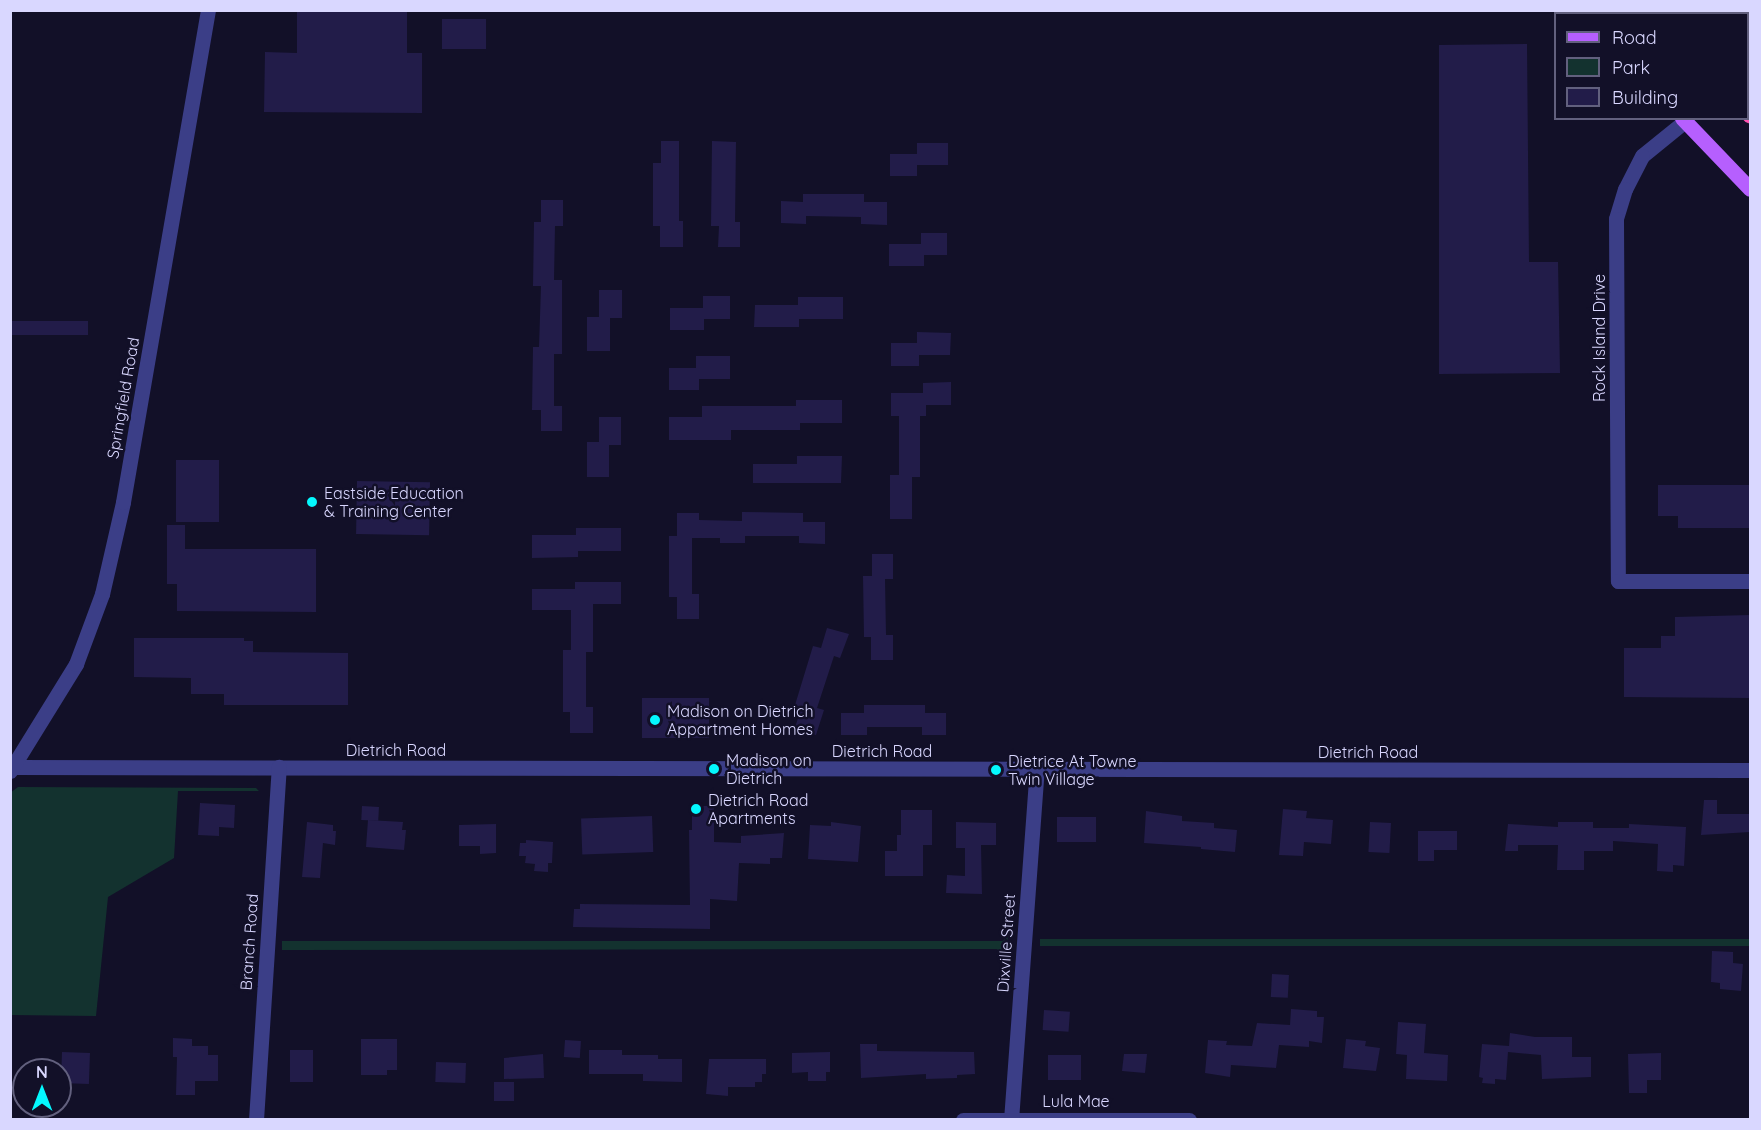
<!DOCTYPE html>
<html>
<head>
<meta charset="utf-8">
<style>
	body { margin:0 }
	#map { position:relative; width:1761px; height:1130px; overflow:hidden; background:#121028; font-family:Quicksand,sans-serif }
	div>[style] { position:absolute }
	.green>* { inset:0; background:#13322f; transform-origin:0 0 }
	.building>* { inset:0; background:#221c49; transform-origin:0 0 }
	.minor>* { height:15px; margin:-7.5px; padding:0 7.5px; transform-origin:7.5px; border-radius:7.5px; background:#3b3e87 }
	.major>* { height:15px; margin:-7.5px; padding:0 7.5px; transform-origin:7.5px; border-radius:7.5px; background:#b65ffe }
	.highway>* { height:18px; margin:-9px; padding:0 9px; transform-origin:9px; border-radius:9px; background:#fe53b2 }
	.dots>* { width:16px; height:16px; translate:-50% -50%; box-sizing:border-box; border:3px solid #121028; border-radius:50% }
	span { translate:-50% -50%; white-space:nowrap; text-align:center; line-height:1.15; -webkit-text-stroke:5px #121028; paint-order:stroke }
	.street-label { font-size:16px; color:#d9d7ff }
	.poi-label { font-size:16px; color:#d9d7ff }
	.left { translate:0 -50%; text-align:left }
	.frame { position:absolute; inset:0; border:12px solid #d9d7ff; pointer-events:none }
	.legend { position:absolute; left:1554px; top:12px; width:195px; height:108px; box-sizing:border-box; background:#121028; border:2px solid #62607e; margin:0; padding:8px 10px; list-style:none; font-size:18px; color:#d9d7ff }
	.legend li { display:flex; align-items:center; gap:12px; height:30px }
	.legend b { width:30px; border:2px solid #62607e }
	.north { position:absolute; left:12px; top:1058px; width:60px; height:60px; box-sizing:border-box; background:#121028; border:2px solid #62607e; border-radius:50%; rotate:0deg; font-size:16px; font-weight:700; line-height:24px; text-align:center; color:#d9d7ff }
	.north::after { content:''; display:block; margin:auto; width:21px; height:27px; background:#04f8fe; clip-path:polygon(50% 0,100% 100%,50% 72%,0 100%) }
</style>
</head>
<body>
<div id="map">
	<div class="green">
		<div style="clip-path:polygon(18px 787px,256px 788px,259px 791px,178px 791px,174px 858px,108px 897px,96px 1016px,11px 1015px,10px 793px)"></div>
		<div style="clip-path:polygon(1008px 934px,1006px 958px,997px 949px,282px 950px,282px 941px,1003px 941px)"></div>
		<div style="left:1750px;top:939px;width:7px;height:710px;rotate:90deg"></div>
	</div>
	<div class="building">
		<div style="clip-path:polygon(297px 10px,407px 10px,407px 53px,422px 53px,422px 113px,264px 112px,265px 52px,297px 53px)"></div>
		<div style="left:442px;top:19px;width:44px;height:30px"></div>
		<div style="clip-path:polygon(1527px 44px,1529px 262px,1558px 262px,1560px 373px,1439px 374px,1439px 45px)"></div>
		<div style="clip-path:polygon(661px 141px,679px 141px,679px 221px,683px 221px,683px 247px,660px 247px,660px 226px,653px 226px,653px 163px,661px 163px)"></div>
		<div style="clip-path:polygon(712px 141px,736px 142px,735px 222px,740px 222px,740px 247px,718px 247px,719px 226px,711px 226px)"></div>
		<div style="clip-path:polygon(917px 143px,948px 143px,948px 165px,917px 165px,917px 176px,890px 176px,890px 154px,917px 154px)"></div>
		<div style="clip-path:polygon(803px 194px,864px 194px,864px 202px,887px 202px,887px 225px,861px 224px,861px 217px,806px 216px,806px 224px,781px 223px,781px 201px,803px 202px)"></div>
		<div style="clip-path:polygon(541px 200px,563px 200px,563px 226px,555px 226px,554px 280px,562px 280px,562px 354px,554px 354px,554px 406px,562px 406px,562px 431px,541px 431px,541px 410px,532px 410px,533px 347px,539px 347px,541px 286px,533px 286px,534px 222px,541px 222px)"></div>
		<div style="clip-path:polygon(921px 233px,947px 233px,947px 255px,924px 255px,924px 266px,889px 266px,889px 244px,921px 244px)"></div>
		<div style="clip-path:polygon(599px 290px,622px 290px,622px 318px,610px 318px,610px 351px,587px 351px,587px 317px,599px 317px)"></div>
		<div style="clip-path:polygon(703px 296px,730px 296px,730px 319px,704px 319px,704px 330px,670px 330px,670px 308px,703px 308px)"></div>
		<div style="clip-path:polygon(798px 297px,843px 297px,843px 319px,799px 319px,799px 327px,754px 327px,755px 305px,798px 305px)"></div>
		<div style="left:10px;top:321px;width:78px;height:14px"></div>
		<div style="clip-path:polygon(917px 332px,951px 333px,950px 355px,919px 355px,919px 366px,891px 366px,891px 343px,917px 343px)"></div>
		<div style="clip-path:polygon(696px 356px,730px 356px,730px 379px,699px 379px,699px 390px,669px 390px,669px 368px,696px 368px)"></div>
		<div style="clip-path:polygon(951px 382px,951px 405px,926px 405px,926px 416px,920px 416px,920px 477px,912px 477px,912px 519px,890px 519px,890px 475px,899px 475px,899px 416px,891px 416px,891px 393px,923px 393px,923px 383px)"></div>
		<div style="clip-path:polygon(796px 400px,842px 400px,842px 423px,800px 423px,800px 430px,731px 430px,731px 440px,669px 440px,669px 417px,702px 417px,702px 406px,796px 406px)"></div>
		<div style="clip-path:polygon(599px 417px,621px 417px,621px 445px,609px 445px,609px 477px,587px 477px,587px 442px,599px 442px)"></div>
		<div style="clip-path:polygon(797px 456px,842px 456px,841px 483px,753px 483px,753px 464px,797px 464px)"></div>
		<div style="left:176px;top:460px;width:43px;height:62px"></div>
		<div style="left:357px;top:481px;width:73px;height:53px;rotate:1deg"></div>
		<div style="clip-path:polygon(1658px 485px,1750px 485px,1750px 528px,1678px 528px,1678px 516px,1658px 516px)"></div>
		<div style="clip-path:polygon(742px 512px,803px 513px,803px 522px,825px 522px,825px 544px,799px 543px,799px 536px,745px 536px,745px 543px,720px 543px,720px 538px,692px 538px,692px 594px,699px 594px,699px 619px,677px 619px,677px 597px,669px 597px,669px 536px,677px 536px,677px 513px,699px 513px,699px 520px,742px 521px)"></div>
		<div style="clip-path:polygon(167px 525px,185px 525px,185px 549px,316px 549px,316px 612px,177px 611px,177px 584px,167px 584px)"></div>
		<div style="clip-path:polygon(576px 528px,621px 528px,621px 551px,578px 551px,578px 557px,532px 558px,532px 535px,576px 535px)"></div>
		<div style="clip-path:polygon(872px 554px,893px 554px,893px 579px,885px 579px,886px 635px,893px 635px,893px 660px,871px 660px,871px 637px,864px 637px,863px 576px,872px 576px)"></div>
		<div style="clip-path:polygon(575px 582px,621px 582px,621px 604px,593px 604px,593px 652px,586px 652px,586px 707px,593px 707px,593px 733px,570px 733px,570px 712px,563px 712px,563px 650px,571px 650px,571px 610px,532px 610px,532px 589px,575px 589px)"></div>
		<div style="clip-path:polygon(1750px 615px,1750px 698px,1624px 697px,1624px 648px,1661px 648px,1661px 636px,1675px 636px,1675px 617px)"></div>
		<div style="clip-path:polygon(827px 628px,849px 634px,840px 658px,834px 656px,817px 708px,824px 710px,816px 735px,795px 728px,801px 708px,795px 705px,813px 646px,821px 648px)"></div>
		<div style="clip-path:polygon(134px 638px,244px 638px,244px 641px,253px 641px,253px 652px,348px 653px,348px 705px,224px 705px,224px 694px,191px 694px,191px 678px,134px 677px)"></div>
		<div style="left:642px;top:698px;width:67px;height:40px"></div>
		<div style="clip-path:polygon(864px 705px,925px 705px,925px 713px,946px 713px,946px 735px,922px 735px,922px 727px,867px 727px,867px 735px,841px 735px,841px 713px,864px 713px)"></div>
		<div style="clip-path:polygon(1704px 800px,1717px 800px,1717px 814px,1750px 814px,1750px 832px,1701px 835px)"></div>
		<div style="clip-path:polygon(200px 803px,235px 805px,234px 828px,219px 827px,219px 836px,198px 835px)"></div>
		<div style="left:362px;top:806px;width:17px;height:14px;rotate:3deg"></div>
		<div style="clip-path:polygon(692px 806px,714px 806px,714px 842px,741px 843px,741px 836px,784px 833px,782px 858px,770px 858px,770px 864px,739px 863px,737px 901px,710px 899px,710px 929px,573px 927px,574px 909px,580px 909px,580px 904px,690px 905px,689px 830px,692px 830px)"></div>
		<div style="clip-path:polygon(1283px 809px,1307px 811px,1306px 818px,1333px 820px,1331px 844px,1304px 842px,1303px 856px,1279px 855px)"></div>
		<div style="clip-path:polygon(901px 810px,932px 810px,932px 845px,923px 845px,923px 876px,885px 876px,885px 851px,897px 851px,897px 835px,901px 835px)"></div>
		<div style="clip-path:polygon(1146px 811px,1182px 816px,1182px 821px,1214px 823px,1214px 828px,1237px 830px,1235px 852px,1201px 849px,1201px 847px,1144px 843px)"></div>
		<div style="left:652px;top:816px;width:36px;height:71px;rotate:88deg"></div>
		<div style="left:1057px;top:817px;width:39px;height:25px"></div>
		<div style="clip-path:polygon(368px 820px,403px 822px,402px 830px,406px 830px,404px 850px,366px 847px)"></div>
		<div style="clip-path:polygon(307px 822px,333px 825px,333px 831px,336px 831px,335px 845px,323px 843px,320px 878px,302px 877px)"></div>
		<div style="clip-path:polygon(831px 822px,861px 826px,858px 862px,808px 859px,810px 825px,831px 826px)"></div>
		<div style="clip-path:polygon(956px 822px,996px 823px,996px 845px,981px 845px,982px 894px,946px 893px,947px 875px,965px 876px,965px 848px,956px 848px)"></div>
		<div style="left:1370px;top:822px;width:21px;height:30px;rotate:3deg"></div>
		<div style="clip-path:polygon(1558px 822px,1593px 822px,1593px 828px,1629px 828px,1629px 824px,1686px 827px,1684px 866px,1673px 865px,1673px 872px,1657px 871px,1658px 844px,1613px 841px,1613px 851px,1584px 851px,1584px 870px,1557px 870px,1558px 845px,1518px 845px,1518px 851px,1505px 851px,1508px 824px,1558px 827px)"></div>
		<div style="clip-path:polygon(496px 824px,496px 853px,480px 854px,480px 846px,459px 846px,459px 825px)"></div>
		<div style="clip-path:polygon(1418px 831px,1457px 831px,1457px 850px,1434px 850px,1434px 861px,1418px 861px)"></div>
		<div style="clip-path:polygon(526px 840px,553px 842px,552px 863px,548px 863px,548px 872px,534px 871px,535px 864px,525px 863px,526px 856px,519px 856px,520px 843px,526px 843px)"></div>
		<div style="clip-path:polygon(1712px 951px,1733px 952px,1733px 963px,1743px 964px,1741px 991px,1720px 989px,1720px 983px,1711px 982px)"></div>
		<div style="left:1272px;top:974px;width:17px;height:23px;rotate:3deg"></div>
		<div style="clip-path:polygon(1291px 1009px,1317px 1011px,1317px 1017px,1324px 1017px,1322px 1043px,1309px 1041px,1309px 1047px,1279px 1045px,1276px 1068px,1231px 1065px,1230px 1077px,1205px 1073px,1208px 1040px,1227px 1041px,1226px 1045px,1252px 1046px,1257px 1023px,1290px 1025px)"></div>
		<div style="left:1044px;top:1010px;width:26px;height:20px;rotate:4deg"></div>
		<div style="clip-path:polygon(1398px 1022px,1426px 1024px,1424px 1053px,1448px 1055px,1447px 1081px,1406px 1079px,1407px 1055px,1396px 1054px)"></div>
		<div style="clip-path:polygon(1510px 1033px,1535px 1037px,1572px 1037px,1572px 1057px,1591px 1057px,1591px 1077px,1542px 1079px,1541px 1055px,1508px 1052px,1506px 1080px,1495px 1079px,1495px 1084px,1482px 1083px,1483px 1078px,1479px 1077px,1482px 1044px,1509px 1046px)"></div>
		<div style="clip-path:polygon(173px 1038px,192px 1039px,192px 1046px,208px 1046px,208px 1055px,218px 1055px,218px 1081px,195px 1081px,195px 1095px,176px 1095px,177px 1057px,173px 1057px)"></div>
		<div style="clip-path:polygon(361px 1039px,397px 1039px,397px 1070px,387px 1070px,387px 1075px,361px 1075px)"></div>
		<div style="clip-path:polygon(1346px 1039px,1366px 1041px,1365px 1046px,1380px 1048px,1376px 1071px,1343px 1068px)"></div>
		<div style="left:565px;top:1040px;width:16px;height:17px;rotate:4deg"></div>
		<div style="clip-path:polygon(860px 1044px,877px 1044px,877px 1051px,974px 1052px,975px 1074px,957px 1075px,957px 1078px,926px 1079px,926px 1074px,861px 1078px)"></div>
		<div style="left:290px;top:1050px;width:23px;height:32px"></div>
		<div style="clip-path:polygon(589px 1050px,622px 1050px,622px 1055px,658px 1055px,658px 1059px,682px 1059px,682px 1082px,643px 1081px,643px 1074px,589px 1074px)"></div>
		<div style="left:62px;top:1052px;width:28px;height:31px;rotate:2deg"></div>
		<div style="clip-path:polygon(830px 1052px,830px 1072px,826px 1072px,826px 1081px,808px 1081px,808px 1072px,792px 1073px,792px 1053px)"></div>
		<div style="clip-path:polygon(1661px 1053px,1661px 1080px,1647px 1080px,1647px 1093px,1629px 1093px,1628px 1054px)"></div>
		<div style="clip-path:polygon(543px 1054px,544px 1078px,504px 1079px,504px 1058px)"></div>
		<div style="clip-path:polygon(1124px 1054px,1147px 1054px,1145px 1073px,1122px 1071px)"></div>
		<div style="left:1048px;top:1055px;width:33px;height:25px"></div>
		<div style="clip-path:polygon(709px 1059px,766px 1059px,766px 1074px,762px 1074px,762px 1082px,755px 1082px,755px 1087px,728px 1087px,728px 1096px,706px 1094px)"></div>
		<div style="left:436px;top:1062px;width:30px;height:20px;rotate:2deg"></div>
		<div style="left:494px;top:1082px;width:20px;height:19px"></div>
	</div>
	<div class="minor">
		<div style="left:1685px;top:121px;width:55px;rotate:140.9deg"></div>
		<div style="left:1642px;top:156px;width:37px;rotate:117deg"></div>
		<div style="left:1625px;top:189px;width:31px;rotate:107deg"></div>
		<div style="left:1616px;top:219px;width:362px;rotate:89.7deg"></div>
		<div style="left:1618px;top:581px;width:132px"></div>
		<div style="left:14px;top:767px;width:1736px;rotate:0.1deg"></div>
		<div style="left:10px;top:771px;width:126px;rotate:-58.3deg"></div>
		<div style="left:76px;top:664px;width:75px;rotate:-69.6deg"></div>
		<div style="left:102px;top:594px;width:94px;rotate:-77.1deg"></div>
		<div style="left:123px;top:502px;width:499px;rotate:-80.2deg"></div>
		<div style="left:256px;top:1120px;width:354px;rotate:-86.3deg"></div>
		<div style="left:963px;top:1120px;width:226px"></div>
		<div style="left:1011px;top:1120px;width:351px;rotate:-85.8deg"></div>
	</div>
	<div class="major">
		<div style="left:1563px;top:10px;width:5px;rotate:53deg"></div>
		<div style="left:1682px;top:118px;width:98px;rotate:46.2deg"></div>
	</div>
	<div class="highway">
		<div style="left:1641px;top:10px;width:5px;rotate:53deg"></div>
		<div style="left:1736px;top:10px;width:5px;rotate:53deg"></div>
		<div style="left:1748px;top:111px;width:4px;rotate:56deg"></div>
	</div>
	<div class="dots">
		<div style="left:312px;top:502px;background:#04f8fe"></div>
		<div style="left:655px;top:720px;background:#04f8fe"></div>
		<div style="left:714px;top:769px;background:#04f8fe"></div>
		<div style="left:996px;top:770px;background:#04f8fe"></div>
		<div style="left:696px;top:809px;background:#04f8fe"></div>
	</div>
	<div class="street-label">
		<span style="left:1599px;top:338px;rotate:-90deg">Rock Island Drive</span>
		<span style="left:123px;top:398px;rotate:-80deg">Springfield Road</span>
		<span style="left:396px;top:750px">Dietrich Road</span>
		<span style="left:882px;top:751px">Dietrich Road</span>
		<span style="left:1368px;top:752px">Dietrich Road</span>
		<span style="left:249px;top:942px;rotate:-86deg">Branch Road</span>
		<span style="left:1006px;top:943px;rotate:-86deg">Dixville Street</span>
		<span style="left:1076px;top:1101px">Lula Mae</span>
	</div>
	<div class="poi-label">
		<span class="left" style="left:324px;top:502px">Eastside Education<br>&amp; Training Center</span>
		<span class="left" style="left:667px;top:720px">Madison on Dietrich<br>Appartment Homes</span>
		<span class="left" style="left:726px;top:769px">Madison on<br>Dietrich</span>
		<span class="left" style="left:1008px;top:770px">Dietrice At Towne<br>Twin Village</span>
		<span class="left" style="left:708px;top:809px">Dietrich Road<br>Apartments</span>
	</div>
	<div class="frame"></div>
	<ul class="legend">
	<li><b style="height:8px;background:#b65ffe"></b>Road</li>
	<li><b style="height:16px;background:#13322f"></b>Park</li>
	<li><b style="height:16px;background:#221c49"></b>Building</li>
	</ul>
	<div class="north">N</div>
</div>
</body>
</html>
